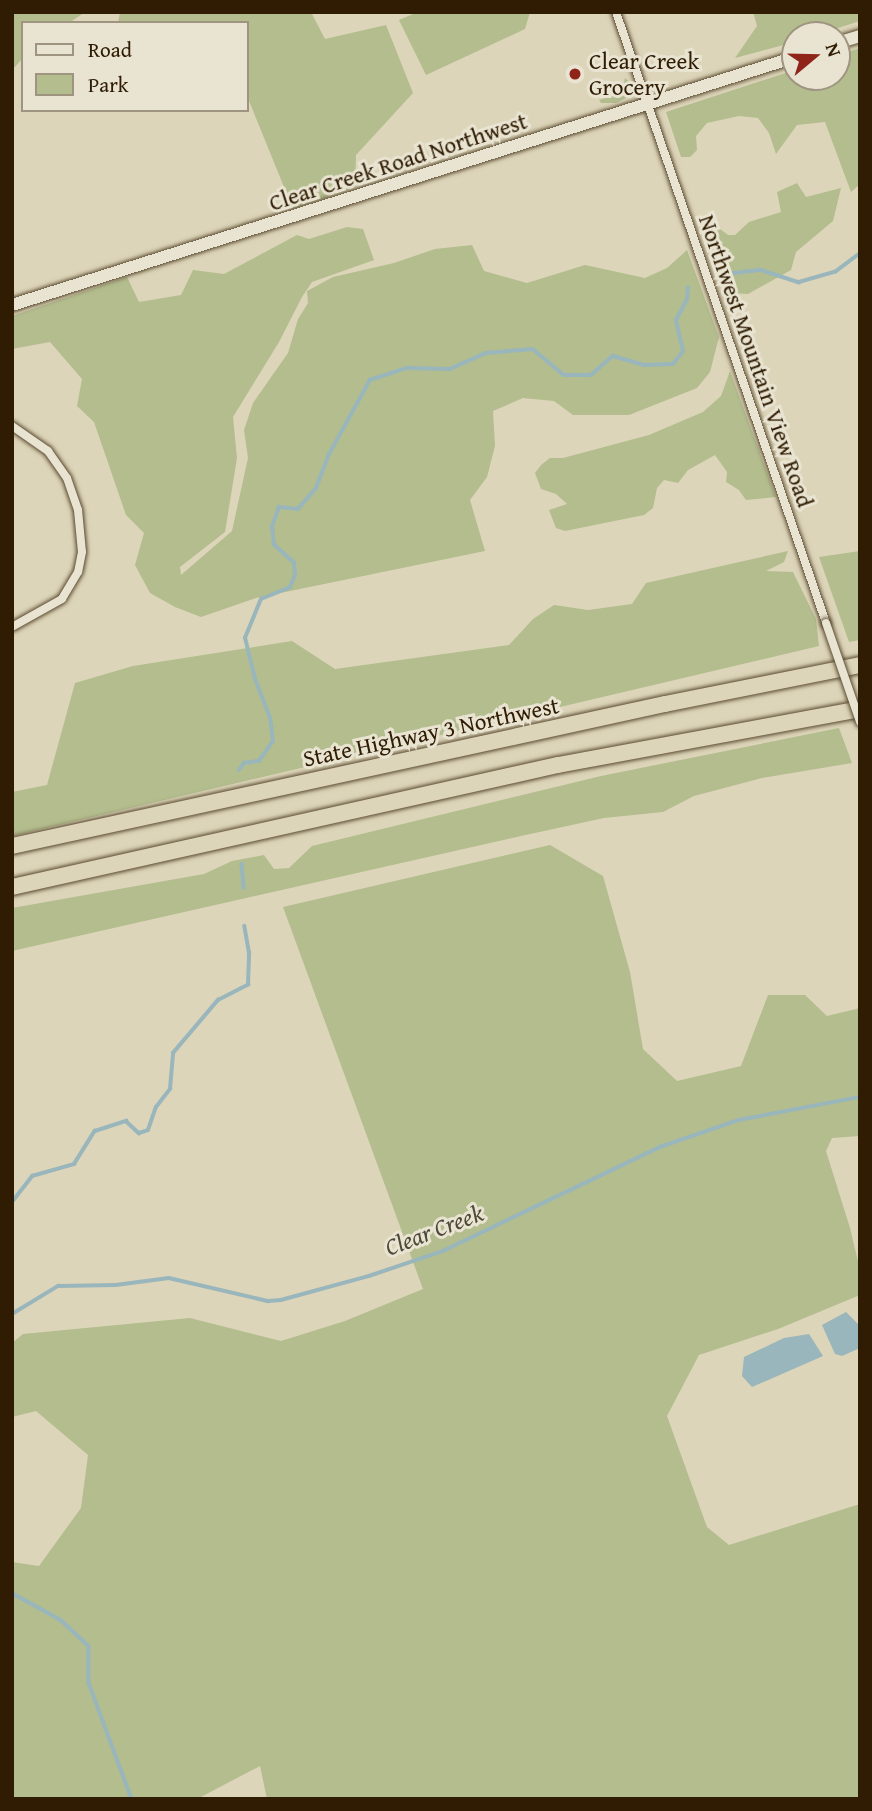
<!DOCTYPE html>
<html>
<head>
<meta charset="utf-8">
<style>
	body { margin:0 }
	#map { position:relative; width:872px; height:1811px; overflow:hidden; background:#ddd5b9; font-family:"Gentium Book Plus",serif }
	div>[style] { position:absolute }
	.green>* { inset:0; background:#b3bd8e }
	.water>* { inset:0; background:#98b6bb }
	.stream>* { height:3.5px; margin:-1.75px; padding:0 1.75px; transform-origin:1.75px; border-radius:1.75px; background:#98b6bb }
	.roads { filter:drop-shadow(0 0 2px #5a4a30) drop-shadow(0 0 2px #5a4a30) }
	.minor>* { height:8px; margin:-4px; padding:0 4px; transform-origin:4px; border-radius:4px; background:#e9e4d2 }
	.secondary>* { height:12px; margin:-6px; padding:0 6px; transform-origin:6px; border-radius:6px; background:#e9e4d2 }
	.motorway>* { height:16px; margin:-8px; padding:0 8px; transform-origin:8px; border-radius:8px; background:#ddd5b9 }
	.bridges { filter:drop-shadow(0 0 2px #5a4a30) drop-shadow(0 0 2px #5a4a30) }
	.minor-bridge>* { height:8px; margin:-4px; padding:0 4px; transform-origin:4px; border-radius:4px; background:#e9e4d2 }
	.dots>* { width:19px; height:19px; translate:-50% -50%; box-sizing:border-box; border:4px solid #e9e4d2; border-radius:50% }
	span { translate:-50% -50%; white-space:nowrap; text-align:center; line-height:1.15; -webkit-text-stroke:6px #e9e4d2; paint-order:stroke }
	.poi-label { font-size:23px; color:#2f1c03 }
	.left { translate:0 -50%; text-align:left }
	.street-label { font-size:23px; color:#2f1c03 }
	.water-label { font-size:24px; color:#4e4a3a; font-style:italic }
	.frame { position:absolute; inset:0; border:14px solid #2f1c03; pointer-events:none }
	.legend { position:absolute; left:21px; top:21px; width:228px; height:91px; box-sizing:border-box; background:#e9e4d2; border:2px solid #9f947f; margin:0; padding:9px 12px; list-style:none; font-size:21px; color:#2f1c03 }
	.legend li { display:flex; align-items:center; gap:14px; height:35px }
	.legend b { width:35px; border:2px solid #9f947f }
	.north { position:absolute; left:781px; top:21px; width:70px; height:70px; box-sizing:border-box; background:#e9e4d2; border:2px solid #9f947f; border-radius:50%; rotate:71deg; font-size:19px; font-weight:700; line-height:28px; text-align:center; color:#2f1c03 }
	.north::after { content:''; display:block; margin:auto; width:24px; height:32px; background:#8f2418; clip-path:polygon(50% 0,100% 100%,50% 72%,0 100%) }
</style>
</head>
<body>
<div id="map">
	<div class="green">
		<div style="clip-path:polygon(12px 12px,85px 12px,69px 23px,23px 23px,23px 58px,12px 70px)"></div>
		<div style="clip-path:polygon(120px 12px,311px 12px,325px 39px,386px 25px,413px 93px,356px 155px,355px 187px,293px 209px,247px 96px,247px 23px,118px 23px)"></div>
		<div style="clip-path:polygon(418px 12px,530px 12px,525px 29px,426px 75px,399px 20px)"></div>
		<div style="clip-path:polygon(753px 12px,860px 12px,860px 21px,816px 35px,795px 35px,795px 42px,735px 58px,757px 26px)"></div>
		<div style="clip-path:polygon(860px 48px,860px 184px,851px 192px,825px 122px,797px 125px,776px 154px,769px 133px,758px 118px,739px 116px,707px 123px,696px 136px,697px 150px,690px 157px,681px 157px,666px 112px,795px 70px,795px 77px,837px 77px,837px 56px)"></div>
		<div style="clip-path:polygon(625px 78px,632px 84px,632px 95px,616px 103px,601px 103px,599px 100px,622px 93px)"></div>
		<div style="clip-path:polygon(797px 183px,806px 197px,841px 188px,833px 221px,796px 252px,791px 270px,748px 294px,730px 293px,717px 269px,700px 220px,707px 219px,728px 235px,735px 235px,749px 222px,781px 212px,777px 192px)"></div>
		<div style="clip-path:polygon(347px 227px,363px 229px,374px 260px,312px 282px,302px 297px,279px 342px,233px 417px,237px 458px,225px 532px,180px 567px,181px 575px,232px 531px,248px 458px,244px 430px,253px 403px,288px 353px,298px 319px,308px 303px,307px 291px,333px 277px,394px 263px,435px 249px,472px 245px,484px 271px,527px 283px,585px 265px,645px 278px,667px 268px,687px 250px,719px 337px,710px 372px,697px 388px,629px 415px,573px 415px,554px 401px,523px 398px,493px 411px,495px 446px,487px 477px,470px 500px,485px 551px,256px 598px,201px 617px,175px 607px,150px 593px,135px 565px,144px 533px,126px 515px,94px 422px,77px 406px,82px 379px,50px 342px,12px 349px,12px 316px,127px 277px,139px 302px,181px 295px,193px 270px,224px 274px,297px 235px,309px 239px)"></div>
		<div style="clip-path:polygon(730px 371px,776px 497px,746px 500px,739px 490px,726px 482px,727px 472px,715px 455px,688px 470px,678px 483px,664px 480px,657px 488px,653px 508px,644px 515px,565px 531px,556px 528px,549px 510px,567px 504px,556px 494px,541px 489px,535px 473px,541px 465px,550px 458px,563px 458px,649px 435px,703px 412px,721px 396px)"></div>
		<div style="clip-path:polygon(788px 551px,784px 562px,766px 571px,793px 572px,816px 619px,819px 646px,12px 836px,12px 792px,47px 785px,75px 683px,133px 666px,292px 641px,335px 669px,509px 645px,533px 619px,554px 605px,588px 610px,632px 604px,646px 583px)"></div>
		<div style="clip-path:polygon(860px 551px,860px 640px,849px 642px,819px 557px)"></div>
		<div style="clip-path:polygon(839px 728px,852px 763px,762px 778px,694px 796px,663px 812px,604px 818px,521px 836px,12px 951px,12px 908px,204px 874px,232px 861px,264px 855px,274px 869px,289px 868px,312px 846px,601px 776px)"></div>
		<div style="clip-path:polygon(550px 845px,603px 876px,630px 972px,643px 1049px,677px 1081px,741px 1066px,768px 995px,805px 995px,827px 1016px,860px 1008px,860px 1136px,832px 1138px,826px 1151px,850px 1228px,860px 1270px,860px 1295px,778px 1329px,699px 1355px,667px 1416px,707px 1527px,729px 1545px,860px 1504px,860px 1799px,267px 1799px,260px 1766px,197px 1799px,12px 1799px,12px 1562px,39px 1566px,81px 1508px,88px 1455px,36px 1411px,12px 1417px,12px 1343px,23px 1334px,190px 1318px,281px 1341px,345px 1321px,423px 1289px,283px 907px)"></div>
	</div>
	<div class="water">
		<div style="clip-path:polygon(846px 1312px,858px 1324px,860px 1348px,842px 1356px,835px 1354px,822px 1325px)"></div>
		<div style="clip-path:polygon(809px 1334px,823px 1356px,752px 1387px,742px 1376px,744px 1357px,784px 1338px)"></div>
	</div>
	<div class="stream">
		<div style="left:726px;top:274px;width:35px;rotate:-7deg"></div>
		<div style="left:761px;top:270px;width:40px;rotate:18deg"></div>
		<div style="left:799px;top:282px;width:37px;rotate:-16deg"></div>
		<div style="left:835px;top:272px;width:31px;rotate:-37deg"></div>
		<div style="left:239px;top:770px;width:9px;rotate:-54deg"></div>
		<div style="left:244px;top:763px;width:15px;rotate:-8deg"></div>
		<div style="left:259px;top:761px;width:24px;rotate:-55deg"></div>
		<div style="left:273px;top:741px;width:23px;rotate:-97deg"></div>
		<div style="left:270px;top:718px;width:42px;rotate:-111deg"></div>
		<div style="left:255px;top:679px;width:42px;rotate:-103.7deg"></div>
		<div style="left:245px;top:638px;width:42px;rotate:-67.7deg"></div>
		<div style="left:261px;top:599px;width:31px;rotate:-22deg"></div>
		<div style="left:290px;top:587px;width:13px;rotate:-67deg"></div>
		<div style="left:295px;top:575px;width:12px;rotate:-95deg"></div>
		<div style="left:294px;top:563px;width:27px;rotate:-138deg"></div>
		<div style="left:274px;top:545px;width:18px;rotate:-96deg"></div>
		<div style="left:272px;top:527px;width:21px;rotate:-71deg"></div>
		<div style="left:279px;top:507px;width:19px;rotate:6deg"></div>
		<div style="left:298px;top:509px;width:28px;rotate:-49deg"></div>
		<div style="left:316px;top:488px;width:34px;rotate:-69deg"></div>
		<div style="left:328px;top:456px;width:87px;rotate:-61.1deg"></div>
		<div style="left:370px;top:380px;width:40px;rotate:-18deg"></div>
		<div style="left:408px;top:368px;width:42px;rotate:1.4deg"></div>
		<div style="left:450px;top:369px;width:39px;rotate:-24deg"></div>
		<div style="left:486px;top:353px;width:47px;rotate:-4.9deg"></div>
		<div style="left:533px;top:349px;width:40px;rotate:40deg"></div>
		<div style="left:564px;top:375px;width:27px"></div>
		<div style="left:591px;top:375px;width:29px;rotate:-41deg"></div>
		<div style="left:613px;top:356px;width:33px;rotate:16deg"></div>
		<div style="left:645px;top:365px;width:28px;rotate:-2deg"></div>
		<div style="left:673px;top:364px;width:16px;rotate:-52deg"></div>
		<div style="left:683px;top:351px;width:32px;rotate:-103deg"></div>
		<div style="left:676px;top:320px;width:24px;rotate:-62deg"></div>
		<div style="left:687px;top:299px;width:11px;rotate:-85deg"></div>
		<div style="left:242px;top:864px;width:24px;rotate:85deg"></div>
		<div style="left:12px;top:1202px;width:33px;rotate:-52deg"></div>
		<div style="left:32px;top:1176px;width:44px;rotate:-15.9deg"></div>
		<div style="left:74px;top:1164px;width:39px;rotate:-58deg"></div>
		<div style="left:95px;top:1131px;width:33px;rotate:-18deg"></div>
		<div style="left:126px;top:1121px;width:18px;rotate:43deg"></div>
		<div style="left:139px;top:1133px;width:9px;rotate:-18deg"></div>
		<div style="left:148px;top:1130px;width:24px;rotate:-71deg"></div>
		<div style="left:156px;top:1107px;width:23px;rotate:-52deg"></div>
		<div style="left:170px;top:1089px;width:36px;rotate:-85deg"></div>
		<div style="left:173px;top:1053px;width:70px;rotate:-49.7deg"></div>
		<div style="left:218px;top:1000px;width:34px;rotate:-27deg"></div>
		<div style="left:248px;top:985px;width:32px;rotate:-88deg"></div>
		<div style="left:249px;top:953px;width:27px;rotate:-100deg"></div>
		<div style="left:12px;top:1314px;width:54px;rotate:-31.3deg"></div>
		<div style="left:58px;top:1286px;width:58px;rotate:-1deg"></div>
		<div style="left:116px;top:1285px;width:53px;rotate:-7.5deg"></div>
		<div style="left:169px;top:1278px;width:102px;rotate:13.1deg"></div>
		<div style="left:268px;top:1301px;width:13px;rotate:-4deg"></div>
		<div style="left:281px;top:1300px;width:91px;rotate:-15.3deg"></div>
		<div style="left:369px;top:1276px;width:78px;rotate:-18.7deg"></div>
		<div style="left:443px;top:1251px;width:241px;rotate:-25.6deg"></div>
		<div style="left:660px;top:1147px;width:83px;rotate:-18.9deg"></div>
		<div style="left:739px;top:1120px;width:123px;rotate:-10.8deg"></div>
		<div style="left:12px;top:1593px;width:56px;rotate:28.9deg"></div>
		<div style="left:61px;top:1620px;width:38px;rotate:43deg"></div>
		<div style="left:89px;top:1646px;width:37px;rotate:90deg"></div>
		<div style="left:89px;top:1683px;width:124px;rotate:69.7deg"></div>
	</div>
	<div class="roads">
		<div class="minor">
			<div style="left:616px;top:12px;width:646px;rotate:71.03deg"></div>
			<div style="left:12px;top:426px;width:44px;rotate:34.8deg"></div>
			<div style="left:48px;top:451px;width:33px;rotate:55deg"></div>
			<div style="left:67px;top:478px;width:34px;rotate:71deg"></div>
			<div style="left:78px;top:510px;width:42px;rotate:84.6deg"></div>
			<div style="left:82px;top:552px;width:20px;rotate:101deg"></div>
			<div style="left:78px;top:572px;width:31px;rotate:121deg"></div>
			<div style="left:62px;top:599px;width:57px;rotate:150.8deg"></div>
		</div>
		<div class="secondary">
			<div style="left:837px;top:43px;width:24px;rotate:-17deg"></div>
			<div style="left:12px;top:305px;width:821px;rotate:-17.57deg"></div>
		</div>
		<div class="motorway">
			<div style="left:12px;top:846px;width:668px;rotate:-12.27deg"></div>
			<div style="left:665px;top:704px;width:199px;rotate:-11.3deg"></div>
			<div style="left:12px;top:887px;width:559px;rotate:-12.6deg"></div>
			<div style="left:558px;top:765px;width:307px;rotate:-10.5deg"></div>
		</div>
	</div>
	<div class="bridges">
		<div class="minor-bridge">
			<div style="left:826px;top:623px;width:105px;rotate:71deg"></div>
		</div>
	</div>
	<div class="dots">
		<div style="left:575px;top:74px;background:#8f2418"></div>
	</div>
	<div class="poi-label">
		<span class="left" style="left:589px;top:74px">Clear Creek<br>Grocery</span>
	</div>
	<div class="street-label">
		<span style="left:398px;top:162px;rotate:-18deg">Clear Creek Road Northwest</span>
		<span style="left:756px;top:361px;rotate:71deg">Northwest Mountain View Road</span>
		<span style="left:431px;top:732px;rotate:-12deg">State Highway 3 Northwest</span>
	</div>
	<div class="water-label">
		<span style="left:434px;top:1230px;rotate:-21deg">Clear Creek</span>
	</div>
	<div class="frame"></div>
	<ul class="legend">
	<li><b style="height:9px;background:#e9e4d2"></b>Road</li>
	<li><b style="height:19px;background:#b3bd8e"></b>Park</li>
	</ul>
	<div class="north">N</div>
</div>
</body>
</html>
